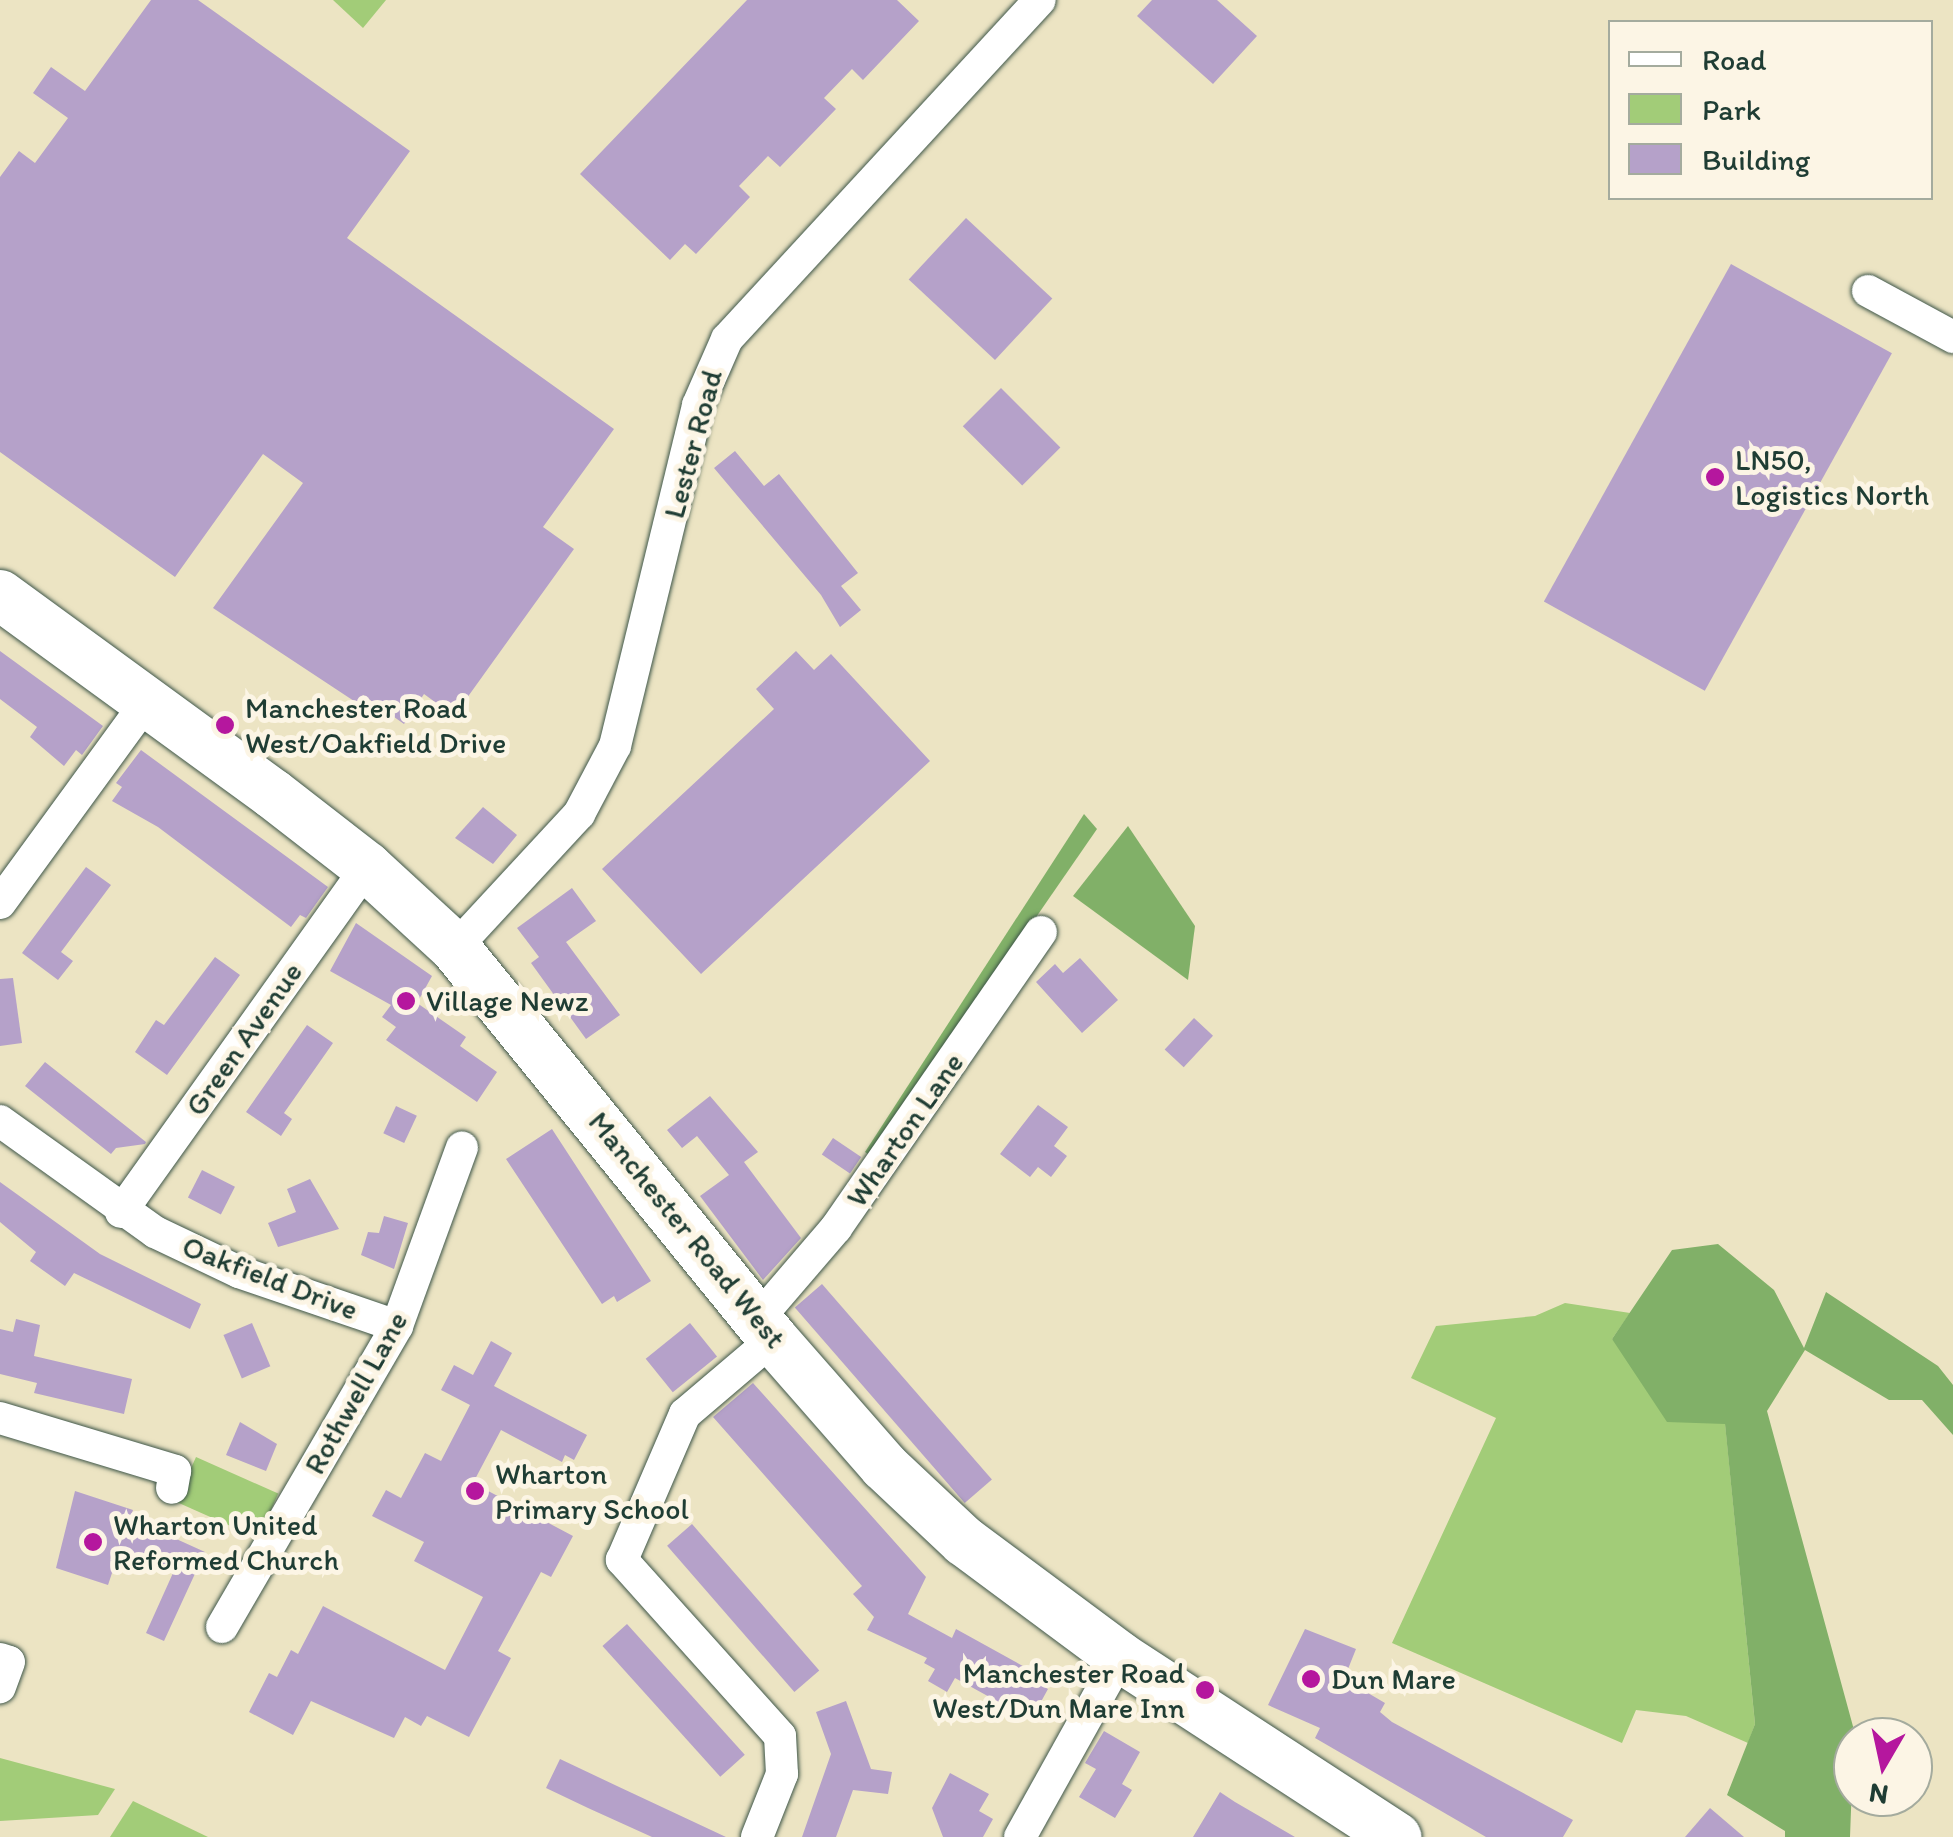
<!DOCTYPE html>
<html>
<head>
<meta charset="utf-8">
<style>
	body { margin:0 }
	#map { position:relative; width:1953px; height:1837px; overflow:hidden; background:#ece4c3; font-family:Itim,sans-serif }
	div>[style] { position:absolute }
	.green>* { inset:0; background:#a2cc78; transform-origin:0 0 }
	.forest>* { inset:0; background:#81b068 }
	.building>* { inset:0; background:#b5a1c9; transform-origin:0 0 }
	.roads { filter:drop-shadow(0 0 2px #3e5649) drop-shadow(0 0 2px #3e5649) }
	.street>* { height:32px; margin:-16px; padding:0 16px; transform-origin:16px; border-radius:16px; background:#fff }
	.primary>* { height:50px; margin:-25px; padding:0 25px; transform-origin:25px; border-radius:25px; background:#fff }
	.dots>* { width:28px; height:28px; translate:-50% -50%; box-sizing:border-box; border:5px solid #fcf5e5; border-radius:50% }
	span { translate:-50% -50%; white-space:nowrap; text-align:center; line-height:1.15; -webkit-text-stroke:10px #fcf5e5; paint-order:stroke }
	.street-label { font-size:30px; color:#1f3d34 }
	.poi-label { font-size:30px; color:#1f3d34 }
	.left { translate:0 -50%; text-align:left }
	.right { translate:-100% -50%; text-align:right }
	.legend { position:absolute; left:1608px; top:20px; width:325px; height:180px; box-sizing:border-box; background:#fcf5e5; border:2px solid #a4ab9e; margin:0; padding:12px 18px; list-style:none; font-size:30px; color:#1f3d34 }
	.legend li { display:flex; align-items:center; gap:20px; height:50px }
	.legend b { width:50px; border:2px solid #a4ab9e }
	.north { position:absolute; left:1833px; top:1717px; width:100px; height:100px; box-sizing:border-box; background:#fcf5e5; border:2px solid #a4ab9e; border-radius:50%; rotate:189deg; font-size:28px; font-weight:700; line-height:40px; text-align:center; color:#1f3d34 }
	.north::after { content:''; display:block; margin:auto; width:35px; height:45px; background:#b5179e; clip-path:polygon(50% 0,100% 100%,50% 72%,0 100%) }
</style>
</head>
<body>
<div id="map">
	<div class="green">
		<div style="clip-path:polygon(333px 0,386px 0,363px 28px)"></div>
		<div style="clip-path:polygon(1565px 1303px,1630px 1313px,1612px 1339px,1725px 1423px,1755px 1724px,1748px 1743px,1686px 1716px,1636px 1710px,1622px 1743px,1392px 1643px,1496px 1418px,1411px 1378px,1436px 1326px,1535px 1316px)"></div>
		<div style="left:196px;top:1457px;width:90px;height:49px;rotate:24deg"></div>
		<div style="clip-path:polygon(0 1758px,115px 1789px,98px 1815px,0 1821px)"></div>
		<div style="clip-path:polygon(133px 1801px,208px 1837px,110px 1837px)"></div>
	</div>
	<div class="forest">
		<div style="clip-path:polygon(1084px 814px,1097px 829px,871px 1156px,865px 1152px)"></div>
		<div style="clip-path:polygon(1128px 826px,1195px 926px,1188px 980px,1073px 896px)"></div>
		<div style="clip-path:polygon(1718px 1244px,1774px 1290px,1804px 1348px,1826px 1292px,1938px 1366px,1953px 1385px,1953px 1435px,1922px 1400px,1889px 1400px,1805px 1350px,1767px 1411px,1854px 1730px,1850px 1837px,1785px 1837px,1785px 1831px,1727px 1795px,1755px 1724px,1725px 1424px,1667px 1422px,1612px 1339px,1672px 1250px)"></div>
	</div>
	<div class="building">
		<div style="clip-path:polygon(151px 0,198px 0,410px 151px,347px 238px,614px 429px,543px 527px,574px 549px,454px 716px,424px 694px,404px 724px,363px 695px,357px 703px,213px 608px,303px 483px,263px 454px,175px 577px,0 452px,0 177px,19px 151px,35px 163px,68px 118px,33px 93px,51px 67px,85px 91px)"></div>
		<div style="clip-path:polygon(747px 0,897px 0,919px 21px,863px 80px,852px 69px,824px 98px,836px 109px,780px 167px,768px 156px,739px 186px,750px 197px,696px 254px,685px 244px,670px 260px,580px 174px)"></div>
		<div style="clip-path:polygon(1152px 0,1217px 0,1257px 36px,1213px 84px,1137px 16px)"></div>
		<div style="left:966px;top:218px;width:118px;height:84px;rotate:43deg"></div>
		<div style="left:1731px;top:264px;width:184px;height:386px;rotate:29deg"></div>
		<div style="left:1001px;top:388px;width:84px;height:54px;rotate:45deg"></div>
		<div style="clip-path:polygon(735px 451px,764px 486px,779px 474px,858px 573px,841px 586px,861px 610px,840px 627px,821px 595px,714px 468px)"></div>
		<div style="clip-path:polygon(0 651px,103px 726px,82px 755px,76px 750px,64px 766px,30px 737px,37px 727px,0 699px)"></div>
		<div style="clip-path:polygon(796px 651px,814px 670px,831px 654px,930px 761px,701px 974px,602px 869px,774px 709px,756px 689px)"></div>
		<div style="clip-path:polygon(141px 750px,328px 887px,306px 918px,300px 915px,291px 927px,158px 827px,112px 801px,122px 787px,116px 783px)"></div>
		<div style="clip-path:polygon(483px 807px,517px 835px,493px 864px,455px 838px)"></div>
		<div style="clip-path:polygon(86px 867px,111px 885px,61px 952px,73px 961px,58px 980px,22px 953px)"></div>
		<div style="clip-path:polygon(572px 888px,596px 921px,566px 942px,620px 1015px,586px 1039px,531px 963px,539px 957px,517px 928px)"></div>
		<div style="clip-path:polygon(356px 923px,432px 976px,417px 1003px,466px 1037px,460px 1046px,497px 1072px,477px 1102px,386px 1040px,396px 1027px,382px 1017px,391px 1005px,330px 971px)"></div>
		<div style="clip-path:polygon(215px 957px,240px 975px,167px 1075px,135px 1052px,156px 1020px,164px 1025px)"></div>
		<div style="clip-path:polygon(1080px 958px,1118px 1000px,1082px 1033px,1036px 982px,1055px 964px,1063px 973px)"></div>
		<div style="clip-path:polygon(13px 978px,22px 1043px,0 1046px,0 979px)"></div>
		<div style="left:1194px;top:1018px;width:26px;height:43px;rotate:43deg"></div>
		<div style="clip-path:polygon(307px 1025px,333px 1043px,284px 1113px,292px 1119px,281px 1136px,246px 1112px)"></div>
		<div style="clip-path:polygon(45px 1062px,146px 1142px,145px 1144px,116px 1148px,111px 1154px,25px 1086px)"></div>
		<div style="clip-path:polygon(710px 1096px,758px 1152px,744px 1162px,801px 1238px,763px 1280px,700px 1196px,729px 1175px,697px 1136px,682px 1148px,667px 1130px)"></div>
		<div style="clip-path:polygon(1038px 1105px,1068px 1127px,1054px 1146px,1067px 1156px,1051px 1177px,1038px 1167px,1030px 1177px,1000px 1154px)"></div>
		<div style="left:396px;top:1106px;width:23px;height:30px;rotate:25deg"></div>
		<div style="clip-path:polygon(552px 1129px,651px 1281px,617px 1302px,614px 1296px,602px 1304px,506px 1159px)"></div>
		<div style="left:833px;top:1138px;width:34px;height:20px;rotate:34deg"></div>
		<div style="left:202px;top:1170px;width:37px;height:31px;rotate:27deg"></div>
		<div style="clip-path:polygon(310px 1179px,339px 1229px,278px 1247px,268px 1223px,296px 1212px,287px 1189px)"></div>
		<div style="clip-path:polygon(0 1182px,100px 1254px,201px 1304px,190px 1329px,74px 1273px,65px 1286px,30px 1261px,36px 1252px,0 1222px)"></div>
		<div style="clip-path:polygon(384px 1216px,408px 1223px,394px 1269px,361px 1255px,368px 1232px,379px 1233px)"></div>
		<div style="left:822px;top:1284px;width:259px;height:36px;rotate:49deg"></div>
		<div style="clip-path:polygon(16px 1319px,40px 1325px,34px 1356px,132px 1379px,124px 1414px,34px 1393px,37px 1383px,0 1374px,0 1329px,13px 1332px)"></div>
		<div style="left:252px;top:1323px;width:47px;height:31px;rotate:67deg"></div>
		<div style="left:690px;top:1323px;width:43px;height:57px;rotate:51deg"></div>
		<div style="clip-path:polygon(491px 1341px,512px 1353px,494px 1386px,587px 1435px,574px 1460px,565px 1455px,562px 1462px,501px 1430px,473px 1483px,573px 1536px,551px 1577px,541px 1572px,498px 1651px,511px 1658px,469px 1737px,427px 1716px,421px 1726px,405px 1717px,394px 1738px,311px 1701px,293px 1735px,249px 1712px,269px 1673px,277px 1677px,291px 1650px,298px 1654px,323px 1606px,445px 1670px,483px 1597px,414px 1561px,424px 1542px,372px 1516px,386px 1490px,401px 1498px,425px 1453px,441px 1461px,470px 1405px,441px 1390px,454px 1365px,473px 1375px)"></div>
		<div style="clip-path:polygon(753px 1383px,926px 1577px,908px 1614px,952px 1638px,956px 1629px,1041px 1676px,1037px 1683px,1048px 1689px,1031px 1720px,955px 1678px,947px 1692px,928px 1681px,935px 1669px,924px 1663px,927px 1658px,867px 1630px,874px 1617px,853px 1594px,862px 1586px,713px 1417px)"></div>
		<div style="clip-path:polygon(240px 1422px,277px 1444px,266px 1471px,226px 1455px)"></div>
		<div style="clip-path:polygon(75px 1491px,133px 1510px,130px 1518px,205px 1552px,164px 1641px,146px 1633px,173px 1573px,120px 1549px,108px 1585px,56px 1568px)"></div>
		<div style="left:692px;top:1524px;width:194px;height:33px;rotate:49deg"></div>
		<div style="left:627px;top:1624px;width:176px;height:33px;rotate:48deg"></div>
		<div style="clip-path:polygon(1305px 1629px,1356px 1649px,1344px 1679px,1385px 1703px,1380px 1712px,1392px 1722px,1573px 1820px,1563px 1837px,1486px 1837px,1315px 1738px,1320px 1728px,1268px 1705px)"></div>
		<div style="clip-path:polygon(846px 1701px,871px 1769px,892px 1772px,888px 1794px,853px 1790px,836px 1837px,802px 1837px,831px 1754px,816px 1712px)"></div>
		<div style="clip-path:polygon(1104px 1731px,1140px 1752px,1122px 1784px,1132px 1790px,1115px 1818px,1079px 1797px,1096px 1769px,1085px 1763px)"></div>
		<div style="clip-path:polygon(560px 1759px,617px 1786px,726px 1837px,652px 1837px,588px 1808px,546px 1788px)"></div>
		<div style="clip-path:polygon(950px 1773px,989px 1794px,979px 1811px,993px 1819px,983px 1837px,943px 1837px,932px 1808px)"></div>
		<div style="clip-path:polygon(1220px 1792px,1235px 1802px,1295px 1837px,1193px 1837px)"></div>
		<div style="clip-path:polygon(1710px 1808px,1744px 1837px,1685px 1837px)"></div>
	</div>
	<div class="roads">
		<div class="street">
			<div style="left:1868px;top:291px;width:97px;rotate:28.4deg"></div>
			<div style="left:0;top:903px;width:251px;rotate:-53.9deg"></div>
			<div style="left:455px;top:948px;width:183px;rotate:-47.2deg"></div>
			<div style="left:579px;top:814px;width:77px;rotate:-62.1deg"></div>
			<div style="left:615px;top:746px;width:351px;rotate:-76.3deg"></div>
			<div style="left:698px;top:405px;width:72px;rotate:-66.3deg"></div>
			<div style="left:727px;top:339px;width:461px;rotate:-47.3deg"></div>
			<div style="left:0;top:1121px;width:191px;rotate:35.6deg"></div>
			<div style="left:155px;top:1232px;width:93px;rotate:25.5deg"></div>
			<div style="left:239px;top:1272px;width:167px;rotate:18.9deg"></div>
			<div style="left:121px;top:1212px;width:424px;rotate:-54.5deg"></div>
			<div style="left:758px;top:1319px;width:120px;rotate:-49.4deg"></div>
			<div style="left:836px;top:1228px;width:360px;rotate:-55.3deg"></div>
			<div style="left:0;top:1418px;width:183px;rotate:16.8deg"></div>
			<div style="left:175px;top:1471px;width:17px;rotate:100deg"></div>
			<div style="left:222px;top:1627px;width:348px;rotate:-59.8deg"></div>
			<div style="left:397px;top:1326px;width:190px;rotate:-70deg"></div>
			<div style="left:0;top:1659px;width:9px;rotate:18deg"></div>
			<div style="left:9px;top:1662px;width:27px;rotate:110deg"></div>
			<div style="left:757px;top:1837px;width:68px;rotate:-68.4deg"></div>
			<div style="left:782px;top:1774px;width:38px;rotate:-93deg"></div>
			<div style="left:780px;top:1736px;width:237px;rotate:-131.9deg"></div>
			<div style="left:622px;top:1560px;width:159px;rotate:-66.7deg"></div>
			<div style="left:685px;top:1414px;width:116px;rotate:-40.4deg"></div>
			<div style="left:1020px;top:1837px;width:206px;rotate:-60.9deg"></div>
		</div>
		<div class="primary">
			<div style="left:0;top:595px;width:338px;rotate:36.1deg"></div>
			<div style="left:273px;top:794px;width:119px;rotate:37.8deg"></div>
			<div style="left:367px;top:867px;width:120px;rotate:42.6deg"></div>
			<div style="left:455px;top:948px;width:504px;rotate:50.88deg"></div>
			<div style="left:773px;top:1339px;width:169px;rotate:48.8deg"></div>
			<div style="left:884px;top:1466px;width:110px;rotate:43.2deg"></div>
			<div style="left:964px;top:1541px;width:194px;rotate:36.6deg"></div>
			<div style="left:1120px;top:1657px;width:330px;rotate:33.1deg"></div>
		</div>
	</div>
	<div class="dots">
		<div style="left:1715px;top:477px;background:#b5179e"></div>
		<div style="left:225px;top:725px;background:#b5179e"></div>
		<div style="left:406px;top:1001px;background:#b5179e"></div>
		<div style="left:475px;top:1491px;background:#b5179e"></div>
		<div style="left:93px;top:1542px;background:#b5179e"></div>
		<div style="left:1311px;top:1679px;background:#b5179e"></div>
		<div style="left:1205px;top:1690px;background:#b5179e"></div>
	</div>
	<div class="street-label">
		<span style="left:693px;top:444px;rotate:-75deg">Lester Road</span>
		<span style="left:244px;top:1039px;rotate:-55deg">Green Avenue</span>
		<span style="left:905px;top:1130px;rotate:-55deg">Wharton Lane</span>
		<span style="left:687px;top:1230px;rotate:51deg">Manchester Road West</span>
		<span style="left:270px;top:1278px;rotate:21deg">Oakfield Drive</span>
		<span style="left:356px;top:1393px;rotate:-61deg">Rothwell Lane</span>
	</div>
	<div class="poi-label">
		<span class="left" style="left:1735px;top:477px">LN50,<br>Logistics North</span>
		<span class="left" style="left:245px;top:725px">Manchester Road<br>West/Oakfield Drive</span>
		<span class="left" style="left:426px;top:1001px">Village Newz</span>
		<span class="left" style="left:495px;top:1491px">Wharton<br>Primary School</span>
		<span class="left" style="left:113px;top:1542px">Wharton United<br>Reformed Church</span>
		<span class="right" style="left:1185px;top:1690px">Manchester Road<br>West/Dun Mare Inn</span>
		<span class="left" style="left:1331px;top:1679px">Dun Mare</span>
	</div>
	<ul class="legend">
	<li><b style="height:12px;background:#fff"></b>Road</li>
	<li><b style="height:28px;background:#a2cc78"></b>Park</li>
	<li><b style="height:28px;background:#b5a1c9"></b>Building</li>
	</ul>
	<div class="north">N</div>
</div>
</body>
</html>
